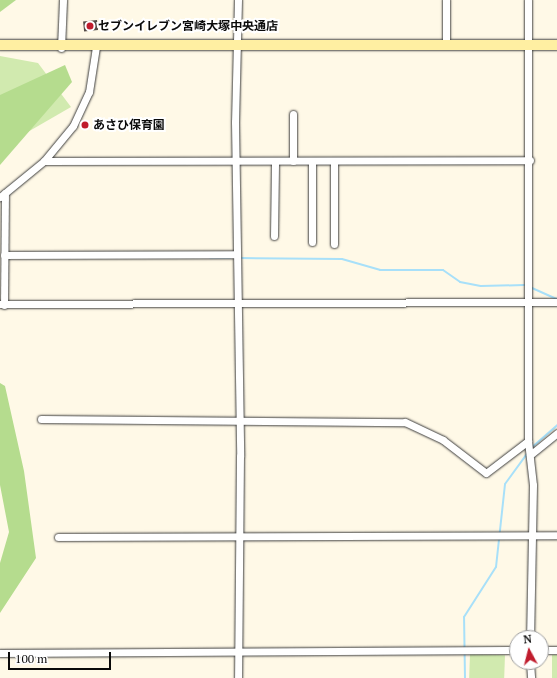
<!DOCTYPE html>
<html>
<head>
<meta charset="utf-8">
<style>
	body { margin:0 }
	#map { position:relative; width:557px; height:678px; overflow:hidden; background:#fff9e7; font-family:"PT Serif","Noto Sans JP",serif }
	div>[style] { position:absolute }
	.green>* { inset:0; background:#d1eaaf; transform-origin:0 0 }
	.forest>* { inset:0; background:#b5dc8e }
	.stream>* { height:2px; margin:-1px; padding:0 1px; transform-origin:1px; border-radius:1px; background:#a8e0f9 }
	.building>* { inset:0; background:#534a46; transform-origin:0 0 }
	.roads { filter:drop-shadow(0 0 1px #3d3d3d) drop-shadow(0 0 1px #3d3d3d) }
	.street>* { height:7px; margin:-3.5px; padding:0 3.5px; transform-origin:3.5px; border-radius:3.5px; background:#fff }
	.secondary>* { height:10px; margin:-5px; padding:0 5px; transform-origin:5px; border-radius:5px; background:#ffefa2 }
	.dots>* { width:11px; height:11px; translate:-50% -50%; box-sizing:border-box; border:2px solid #fff; border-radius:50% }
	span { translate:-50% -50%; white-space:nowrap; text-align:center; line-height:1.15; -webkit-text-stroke:4px #fff; paint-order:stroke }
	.poi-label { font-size:12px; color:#0a0a0a; font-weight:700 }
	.left { translate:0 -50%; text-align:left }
	.north { position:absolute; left:509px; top:630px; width:40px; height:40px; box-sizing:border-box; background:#fff; border:1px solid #9d9d9d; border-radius:50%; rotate:353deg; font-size:11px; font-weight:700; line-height:16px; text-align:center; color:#0a0a0a }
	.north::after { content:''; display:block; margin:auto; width:14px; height:18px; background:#c01c2d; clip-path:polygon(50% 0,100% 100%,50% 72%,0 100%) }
	.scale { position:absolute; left:8px; top:652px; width:103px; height:18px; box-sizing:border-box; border:2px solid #0a0a0a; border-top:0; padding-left:5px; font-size:12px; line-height:14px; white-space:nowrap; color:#0a0a0a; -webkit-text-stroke:3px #fff; paint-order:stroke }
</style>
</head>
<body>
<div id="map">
	<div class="green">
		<div style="clip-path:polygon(0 56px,38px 63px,71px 107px,0 148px)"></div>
		<div style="left:470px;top:654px;width:35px;height:24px;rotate:2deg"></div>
		<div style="left:552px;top:655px;width:5px;height:23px"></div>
	</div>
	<div class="forest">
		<div style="clip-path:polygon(0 0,16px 0,0 12px)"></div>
		<div style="clip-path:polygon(65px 65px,72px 82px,0 165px,0 95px)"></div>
		<div style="clip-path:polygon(0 383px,5px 386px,24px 471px,36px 558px,0 613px,0 563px,9px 532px,0 485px)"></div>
	</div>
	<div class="stream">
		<div style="left:210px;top:258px;width:20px"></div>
		<div style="left:240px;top:258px;width:102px;rotate:0.6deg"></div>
		<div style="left:342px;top:259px;width:40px;rotate:16deg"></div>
		<div style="left:380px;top:270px;width:63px"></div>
		<div style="left:443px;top:270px;width:21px;rotate:35deg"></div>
		<div style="left:460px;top:282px;width:21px;rotate:11deg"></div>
		<div style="left:481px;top:286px;width:43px;rotate:-1.3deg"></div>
		<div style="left:532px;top:288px;width:27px;rotate:24deg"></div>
		<div style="left:531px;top:448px;width:35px;rotate:-41deg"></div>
		<div style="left:465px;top:678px;width:61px;rotate:-90.9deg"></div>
		<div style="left:464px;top:617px;width:59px;rotate:-57.4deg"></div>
		<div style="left:496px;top:567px;width:83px;rotate:-83.8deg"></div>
		<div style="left:505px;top:484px;width:37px;rotate:-54deg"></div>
	</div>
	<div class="building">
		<div style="left:97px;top:20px;width:10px;height:14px;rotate:84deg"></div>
	</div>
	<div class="roads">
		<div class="street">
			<div style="left:238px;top:0;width:122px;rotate:91.4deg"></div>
			<div style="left:235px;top:122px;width:334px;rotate:89.1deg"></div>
			<div style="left:240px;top:456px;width:222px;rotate:90.5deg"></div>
			<div style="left:446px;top:0;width:45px;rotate:90deg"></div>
			<div style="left:528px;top:0;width:441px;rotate:90deg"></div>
			<div style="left:528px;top:441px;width:44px;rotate:83.5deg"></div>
			<div style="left:533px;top:485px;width:153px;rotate:91.1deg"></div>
			<div style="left:61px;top:48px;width:48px;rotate:-87.6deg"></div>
			<div style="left:44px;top:161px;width:486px;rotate:-0.1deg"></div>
			<div style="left:293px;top:161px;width:47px;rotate:-90deg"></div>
			<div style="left:312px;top:161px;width:81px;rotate:90deg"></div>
			<div style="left:334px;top:161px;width:83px;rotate:90deg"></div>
			<div style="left:0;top:197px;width:57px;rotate:-39.3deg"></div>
			<div style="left:44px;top:161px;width:45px;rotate:-50.4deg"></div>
			<div style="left:73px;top:126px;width:38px;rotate:-65deg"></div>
			<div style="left:89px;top:92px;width:46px;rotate:-81.2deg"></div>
			<div style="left:274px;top:236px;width:75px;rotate:-89.2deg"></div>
			<div style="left:4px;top:255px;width:232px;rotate:-0.2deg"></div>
			<div style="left:0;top:304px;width:557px;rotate:-0.21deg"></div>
			<div style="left:4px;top:305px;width:112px;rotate:-89.5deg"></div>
			<div style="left:41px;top:419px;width:364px;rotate:0.5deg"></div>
			<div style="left:405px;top:422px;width:42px;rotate:25.3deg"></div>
			<div style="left:443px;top:440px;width:54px;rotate:37.5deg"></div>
			<div style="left:486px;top:473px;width:53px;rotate:-37.3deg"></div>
			<div style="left:530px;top:455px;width:35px;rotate:-39deg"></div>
			<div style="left:58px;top:537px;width:499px;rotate:-0.2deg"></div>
			<div style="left:541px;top:650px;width:16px"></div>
			<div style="left:0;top:653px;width:517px;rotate:-0.33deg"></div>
			<div style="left:530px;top:662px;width:16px;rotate:86deg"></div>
		</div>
		<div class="secondary">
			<div style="left:0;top:45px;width:557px"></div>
		</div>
	</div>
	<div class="dots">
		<div style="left:90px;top:26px;background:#c01c2d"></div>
		<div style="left:85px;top:125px;background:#c01c2d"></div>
	</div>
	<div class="poi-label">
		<span class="left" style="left:98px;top:26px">セブンイレブン宮崎大塚中央通店</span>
		<span class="left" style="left:93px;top:125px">あさひ保育園</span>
	</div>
	<div class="north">N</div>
	<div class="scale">100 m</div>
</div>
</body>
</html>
